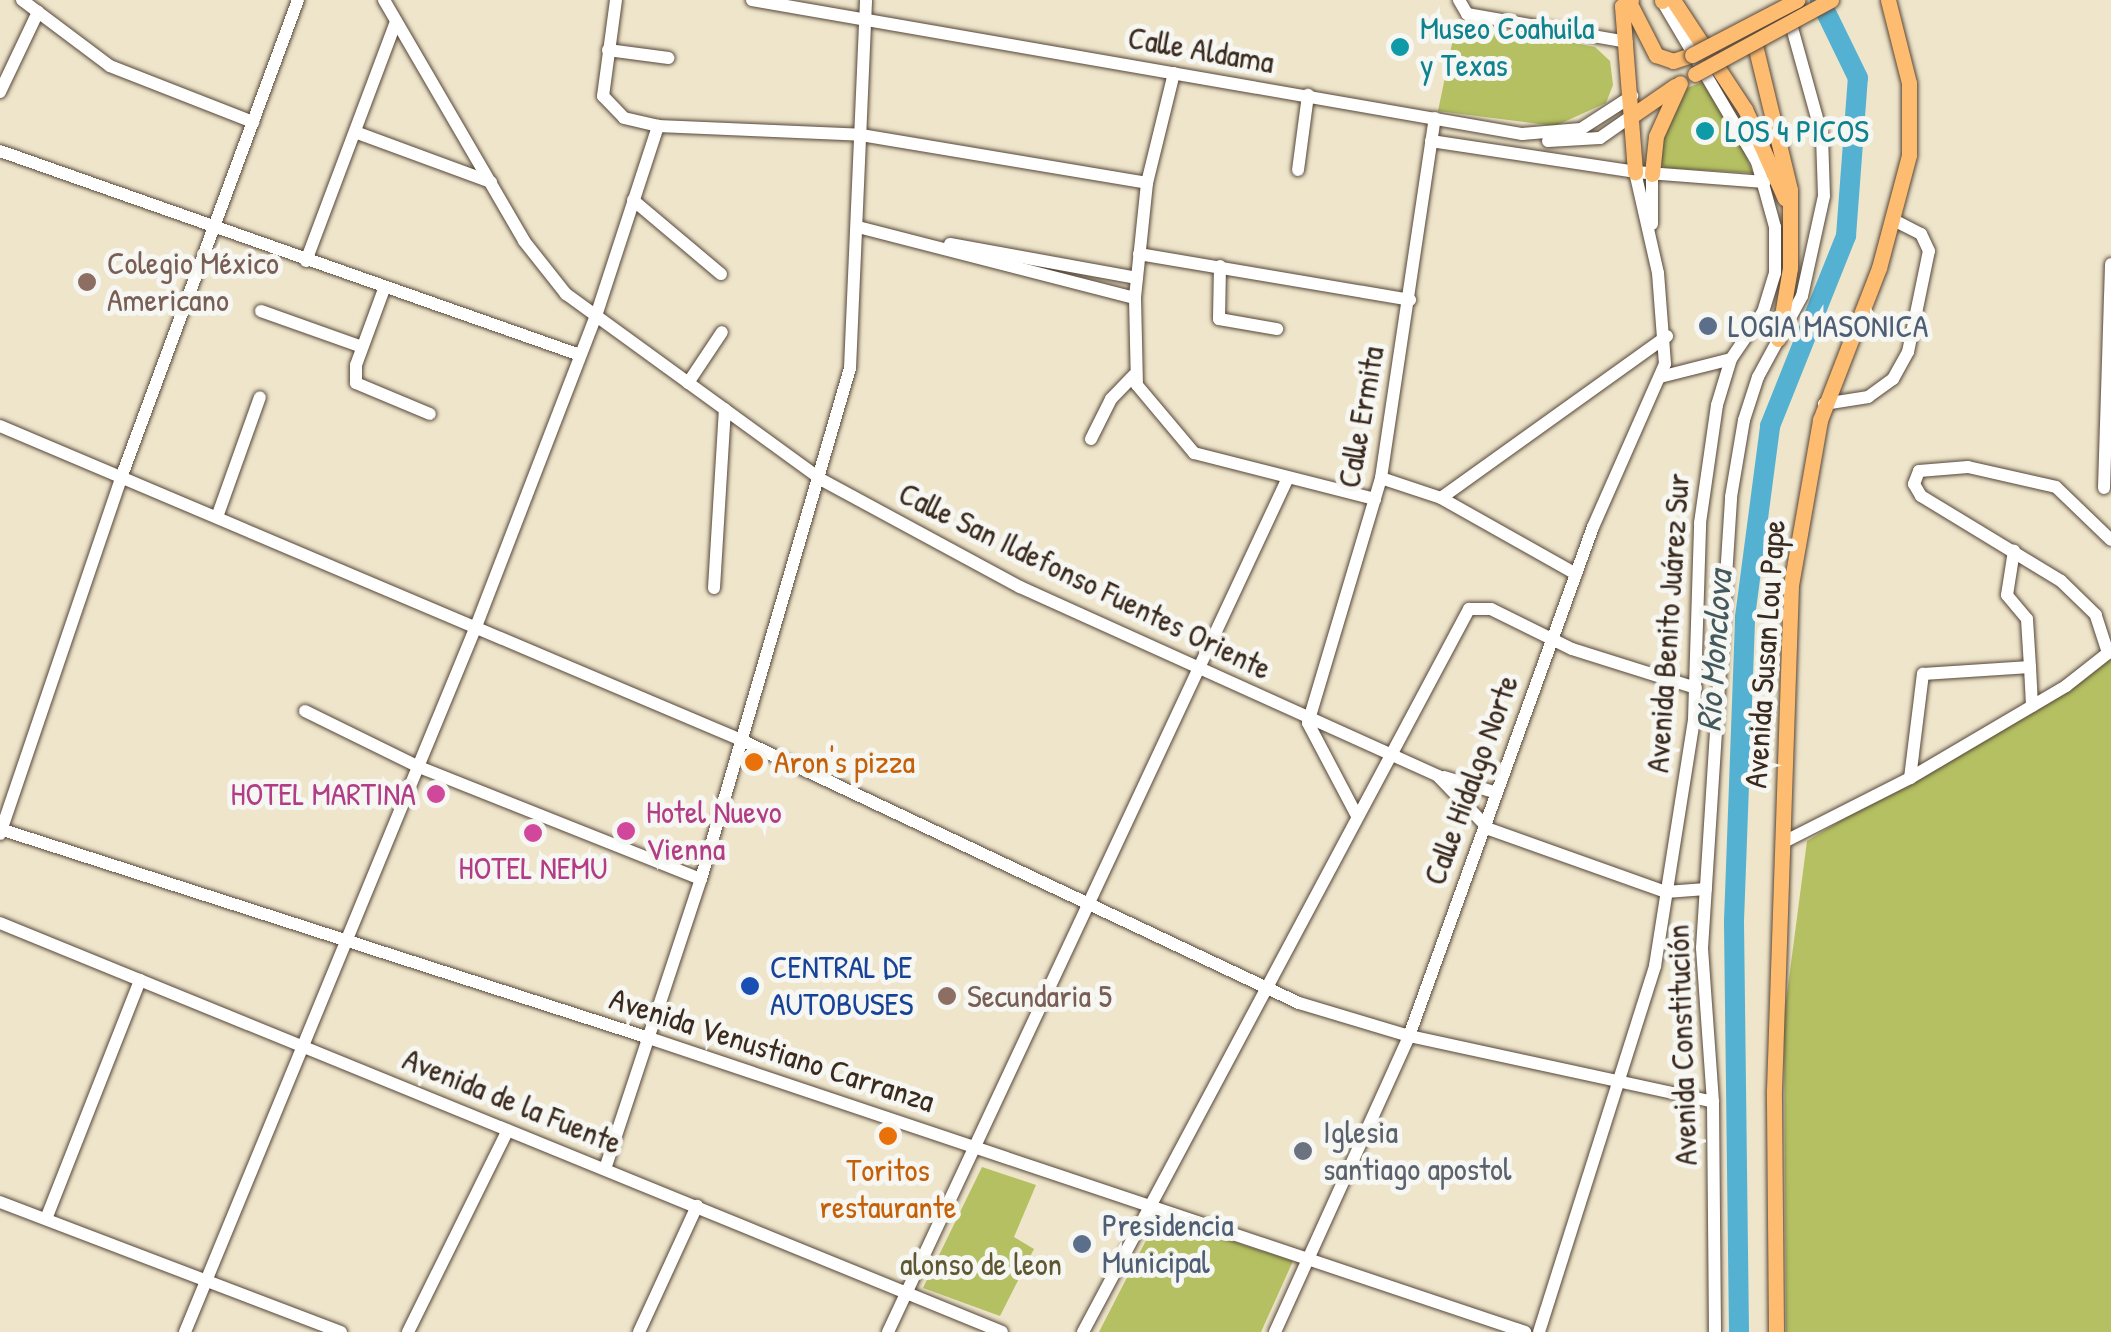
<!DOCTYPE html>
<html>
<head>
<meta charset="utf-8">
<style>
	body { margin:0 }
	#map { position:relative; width:2111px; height:1332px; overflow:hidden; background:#eee5cb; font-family:"Patrick Hand",sans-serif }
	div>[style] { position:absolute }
	.green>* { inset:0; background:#b4c062 }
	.river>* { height:20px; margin:-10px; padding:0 10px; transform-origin:10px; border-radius:10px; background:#54b1d2 }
	.roads { filter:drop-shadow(0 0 2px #564638) drop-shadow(0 0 2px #564638) }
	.minor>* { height:12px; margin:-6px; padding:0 6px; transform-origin:6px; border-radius:6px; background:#fff }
	.major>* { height:15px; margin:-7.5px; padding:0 7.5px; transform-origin:7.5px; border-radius:7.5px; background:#febc70 }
	.bridges { filter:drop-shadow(0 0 2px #564638) drop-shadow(0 0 2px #564638) }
	.major-bridge>* { height:15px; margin:-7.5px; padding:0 7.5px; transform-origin:7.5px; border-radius:7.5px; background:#febc70 }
	.dots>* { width:28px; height:28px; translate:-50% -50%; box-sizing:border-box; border:5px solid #f6f6f2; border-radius:50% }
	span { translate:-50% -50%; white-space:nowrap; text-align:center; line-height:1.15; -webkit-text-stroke:10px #f6f6f2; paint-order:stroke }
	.culture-label { font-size:32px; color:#0d838f }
	.left { translate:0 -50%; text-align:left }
	.street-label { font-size:32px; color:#3b2a1e }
	.education-label { font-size:32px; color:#785e54 }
	.service-label { font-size:32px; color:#4e5e75 }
	.food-label { font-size:32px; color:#c56008 }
	.hotel-label { font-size:32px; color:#b23c85 }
	.right { translate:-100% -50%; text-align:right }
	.transit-label { font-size:32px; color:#164399 }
	.worship-label { font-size:32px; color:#5b616d }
	.park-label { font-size:32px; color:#5f5732 }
	.water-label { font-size:35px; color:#44595d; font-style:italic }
</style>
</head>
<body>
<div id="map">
	<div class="green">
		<div style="clip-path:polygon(1457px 20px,1595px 47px,1610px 61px,1613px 85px,1606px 103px,1555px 126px,1438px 111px)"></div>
		<div style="clip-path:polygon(1705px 81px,1735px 129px,1753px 173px,1665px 168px,1659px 161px,1667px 122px,1684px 89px)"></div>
		<div style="clip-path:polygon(2111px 657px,2111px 1332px,1786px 1332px,1784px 1017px,1807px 841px)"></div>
		<div style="clip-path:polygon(982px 1167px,1036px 1185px,1014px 1237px,1034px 1249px,1000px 1316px,923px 1288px)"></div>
		<div style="clip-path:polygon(1158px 1217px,1293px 1261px,1261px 1332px,1099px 1332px)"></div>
	</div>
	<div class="river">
		<div style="left:1739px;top:1332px;width:411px;rotate:-90.7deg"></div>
		<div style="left:1734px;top:921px;width:304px;rotate:-87.9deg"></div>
		<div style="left:1745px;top:617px;width:193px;rotate:-82.5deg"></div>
		<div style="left:1770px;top:426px;width:205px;rotate:-68.2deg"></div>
		<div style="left:1846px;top:236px;width:158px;rotate:-85.7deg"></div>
		<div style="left:1858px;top:78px;width:87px;rotate:-116deg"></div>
	</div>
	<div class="roads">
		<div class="minor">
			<div style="left:22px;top:0;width:110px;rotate:36.9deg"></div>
			<div style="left:110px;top:66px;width:154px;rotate:21.4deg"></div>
			<div style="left:384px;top:0;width:279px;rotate:59.8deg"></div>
			<div style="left:524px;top:241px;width:68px;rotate:51.6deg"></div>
			<div style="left:566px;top:294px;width:316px;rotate:36deg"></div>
			<div style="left:822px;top:480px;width:225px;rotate:28.4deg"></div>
			<div style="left:1020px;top:587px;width:459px;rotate:24.3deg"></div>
			<div style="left:1438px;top:776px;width:74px;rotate:46.1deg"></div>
			<div style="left:1489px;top:829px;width:188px;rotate:19.6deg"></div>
			<div style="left:1666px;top:892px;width:40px;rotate:-4.3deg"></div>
			<div style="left:616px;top:0;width:97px;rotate:97.7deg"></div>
			<div style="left:603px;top:96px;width:30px;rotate:46deg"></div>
			<div style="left:624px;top:118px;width:35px;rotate:13deg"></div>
			<div style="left:658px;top:126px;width:203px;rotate:2.5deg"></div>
			<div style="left:861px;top:135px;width:290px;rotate:9.5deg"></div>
			<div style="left:752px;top:0;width:782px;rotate:9.87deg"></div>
			<div style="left:1522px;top:134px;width:59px;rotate:-4.8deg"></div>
			<div style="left:1581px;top:129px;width:61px;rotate:-32.9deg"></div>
			<div style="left:1459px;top:0;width:16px;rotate:60deg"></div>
			<div style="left:1467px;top:14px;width:162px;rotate:9.9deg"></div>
			<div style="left:608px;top:50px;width:61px;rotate:7.6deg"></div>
			<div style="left:1174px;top:73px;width:113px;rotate:103.8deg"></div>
			<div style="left:1147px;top:183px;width:116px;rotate:96deg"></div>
			<div style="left:1135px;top:298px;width:87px;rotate:88.7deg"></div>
			<div style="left:1137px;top:385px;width:89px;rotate:50deg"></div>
			<div style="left:1194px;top:453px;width:187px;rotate:14.3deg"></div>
			<div style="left:0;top:92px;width:89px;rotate:-64.6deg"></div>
			<div style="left:355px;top:132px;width:145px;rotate:20.2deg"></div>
			<div style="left:1431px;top:141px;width:206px;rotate:8.6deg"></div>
			<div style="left:1635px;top:172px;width:130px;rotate:4.4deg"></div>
			<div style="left:1548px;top:141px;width:52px;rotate:-3.3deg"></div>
			<div style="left:1600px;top:138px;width:40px;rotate:-34.9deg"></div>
			<div style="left:0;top:151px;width:615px;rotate:19.38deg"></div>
			<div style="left:1298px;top:170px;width:76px;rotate:-82.4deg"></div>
			<div style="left:1652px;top:174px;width:50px;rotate:90deg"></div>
			<div style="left:633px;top:200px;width:115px;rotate:40.1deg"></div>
			<div style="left:858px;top:227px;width:286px;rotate:14.4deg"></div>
			<div style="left:950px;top:244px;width:190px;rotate:10.3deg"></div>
			<div style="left:1139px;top:254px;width:275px;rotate:9.6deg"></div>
			<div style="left:306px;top:261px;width:256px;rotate:-69.4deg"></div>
			<div style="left:1220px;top:266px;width:53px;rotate:91.1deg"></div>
			<div style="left:1219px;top:319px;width:59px;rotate:9.8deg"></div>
			<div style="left:384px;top:289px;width:81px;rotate:110.2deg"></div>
			<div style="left:356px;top:365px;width:18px;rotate:90deg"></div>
			<div style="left:356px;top:383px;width:80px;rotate:22.7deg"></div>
			<div style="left:261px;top:311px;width:107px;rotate:19.6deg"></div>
			<div style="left:1660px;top:377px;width:73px;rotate:-14.2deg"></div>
			<div style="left:688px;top:383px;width:61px;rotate:-56.3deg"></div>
			<div style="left:1824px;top:404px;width:45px;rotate:-9deg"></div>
			<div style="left:1868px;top:397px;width:31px;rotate:-36deg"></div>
			<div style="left:1893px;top:379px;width:31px;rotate:-61deg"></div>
			<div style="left:1908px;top:352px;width:103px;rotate:-78.3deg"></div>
			<div style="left:1929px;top:251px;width:19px;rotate:-115deg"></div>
			<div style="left:1921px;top:234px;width:30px;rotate:-153deg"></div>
			<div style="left:0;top:426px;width:805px;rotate:22.96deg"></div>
			<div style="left:741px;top:740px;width:617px;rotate:25.24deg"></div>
			<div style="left:1299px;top:1003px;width:115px;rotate:16.7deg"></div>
			<div style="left:1409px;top:1036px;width:311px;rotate:12.2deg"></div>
			<div style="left:1091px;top:439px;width:45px;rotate:-63.4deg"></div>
			<div style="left:1111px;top:399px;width:33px;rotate:-46deg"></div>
			<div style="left:1381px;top:478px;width:63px;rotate:18.4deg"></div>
			<div style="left:1441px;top:498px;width:155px;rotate:29.4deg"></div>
			<div style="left:2104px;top:488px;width:224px;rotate:-88.2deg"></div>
			<div style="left:1441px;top:498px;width:278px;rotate:-35.6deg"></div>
			<div style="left:217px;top:517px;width:127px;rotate:-70.3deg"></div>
			<div style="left:714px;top:588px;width:179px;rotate:-86.5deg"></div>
			<div style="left:2030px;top:667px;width:39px;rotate:87deg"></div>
			<div style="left:305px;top:711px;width:127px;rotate:26.2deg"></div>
			<div style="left:419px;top:767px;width:303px;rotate:21.7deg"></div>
			<div style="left:1444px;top:777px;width:52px;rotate:16.7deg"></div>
			<div style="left:1910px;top:778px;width:105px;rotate:-82.9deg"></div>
			<div style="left:1923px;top:674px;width:107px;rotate:-3.7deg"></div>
			<div style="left:2030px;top:667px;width:48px;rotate:-93.6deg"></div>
			<div style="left:2027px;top:619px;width:31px;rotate:-130deg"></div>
			<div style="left:2007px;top:595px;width:45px;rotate:-81deg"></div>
			<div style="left:1356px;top:814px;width:103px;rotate:-117.8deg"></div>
			<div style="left:1308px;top:723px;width:256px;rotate:-73.4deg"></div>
			<div style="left:1381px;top:478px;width:364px;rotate:-81.5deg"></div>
			<div style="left:0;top:829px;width:685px;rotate:17.85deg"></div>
			<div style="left:652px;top:1039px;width:921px;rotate:18.55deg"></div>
			<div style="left:0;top:834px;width:376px;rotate:-71.2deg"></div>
			<div style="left:121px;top:478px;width:510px;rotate:-69.68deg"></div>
			<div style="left:1782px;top:843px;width:144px;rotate:-26.9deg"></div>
			<div style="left:1910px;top:778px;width:181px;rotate:-30.5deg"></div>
			<div style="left:2066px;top:686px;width:53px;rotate:-38.2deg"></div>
			<div style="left:2108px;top:653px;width:40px;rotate:-108deg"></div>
			<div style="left:2096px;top:615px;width:49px;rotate:-135.8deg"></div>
			<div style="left:2061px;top:581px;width:164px;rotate:-148.7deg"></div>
			<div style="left:1921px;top:496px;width:14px;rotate:-120deg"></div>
			<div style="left:1914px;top:484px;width:14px;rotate:-69deg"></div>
			<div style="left:1919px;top:471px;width:49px;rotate:-4.7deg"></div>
			<div style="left:1968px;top:467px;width:90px;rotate:12.8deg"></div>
			<div style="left:2056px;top:487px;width:76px;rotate:43.9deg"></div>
			<div style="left:0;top:923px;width:1082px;rotate:22.2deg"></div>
			<div style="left:605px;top:1169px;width:305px;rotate:-71.7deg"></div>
			<div style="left:701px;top:879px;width:532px;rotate:-73.74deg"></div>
			<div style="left:850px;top:368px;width:368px;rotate:-87.5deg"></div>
			<div style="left:0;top:1202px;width:365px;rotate:20.9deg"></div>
			<div style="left:46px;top:1219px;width:257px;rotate:-68.5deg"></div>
			<div style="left:185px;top:1332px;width:766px;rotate:-67.59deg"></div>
			<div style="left:477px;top:624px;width:330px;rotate:-68.9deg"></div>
			<div style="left:596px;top:316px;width:200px;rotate:-71.9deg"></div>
			<div style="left:408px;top:1332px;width:225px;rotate:-63.7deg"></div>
			<div style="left:639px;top:1332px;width:139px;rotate:-65.3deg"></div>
			<div style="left:888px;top:1332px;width:941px;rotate:-64.91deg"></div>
			<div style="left:1083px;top:1332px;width:820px;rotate:-61.9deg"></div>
			<div style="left:1469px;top:609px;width:22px"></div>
			<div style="left:1491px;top:609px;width:90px;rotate:26.3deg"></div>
			<div style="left:1572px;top:649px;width:130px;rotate:17.5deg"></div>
			<div style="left:1275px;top:1332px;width:325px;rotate:-65.6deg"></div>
			<div style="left:1409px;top:1036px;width:541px;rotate:-70.13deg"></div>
			<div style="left:1593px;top:527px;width:178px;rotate:-66.2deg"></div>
			<div style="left:1665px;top:364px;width:91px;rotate:-94.4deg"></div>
			<div style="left:1658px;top:273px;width:104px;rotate:-102.8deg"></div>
			<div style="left:1539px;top:1332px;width:384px;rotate:-72.4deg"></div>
			<div style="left:1655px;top:966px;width:250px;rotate:-81deg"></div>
			<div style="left:1694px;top:719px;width:196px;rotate:-88.2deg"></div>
			<div style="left:1700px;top:523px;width:119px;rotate:-81.8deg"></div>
			<div style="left:1717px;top:405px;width:48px;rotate:-73.1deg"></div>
			<div style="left:1731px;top:359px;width:57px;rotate:-55.8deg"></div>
			<div style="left:1763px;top:312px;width:41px;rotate:-72.9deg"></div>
			<div style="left:1775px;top:273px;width:46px;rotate:-90deg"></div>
			<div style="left:1775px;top:227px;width:67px;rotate:-105.5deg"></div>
			<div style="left:1757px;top:162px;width:187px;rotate:-120.5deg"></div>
			<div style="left:1715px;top:1332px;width:230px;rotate:-90.5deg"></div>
			<div style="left:1713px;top:1102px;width:154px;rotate:-94.1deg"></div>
			<div style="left:1702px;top:948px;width:452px;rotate:-86.3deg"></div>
			<div style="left:1731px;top:497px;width:78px;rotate:-80.4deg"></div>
			<div style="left:1744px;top:420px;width:45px;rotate:-72deg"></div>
			<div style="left:1758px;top:377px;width:92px;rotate:-61.5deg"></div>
			<div style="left:1802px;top:296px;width:102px;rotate:-77.6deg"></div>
			<div style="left:1824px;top:196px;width:60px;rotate:-91.9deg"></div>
			<div style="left:1822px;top:136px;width:128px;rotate:-105.5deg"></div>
		</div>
		<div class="major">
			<div style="left:1628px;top:0;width:62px;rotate:63deg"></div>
			<div style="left:1656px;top:55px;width:18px;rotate:19deg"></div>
			<div style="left:1673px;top:61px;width:20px;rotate:-18deg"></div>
			<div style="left:1631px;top:0;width:11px;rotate:146deg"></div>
			<div style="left:1622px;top:6px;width:167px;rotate:85.5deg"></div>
			<div style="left:1662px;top:0;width:1px;rotate:90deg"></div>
			<div style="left:1673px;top:0;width:131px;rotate:56.6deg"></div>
			<div style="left:1745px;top:109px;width:98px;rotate:66deg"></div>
			<div style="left:1755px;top:45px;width:149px;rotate:76.4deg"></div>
			<div style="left:1790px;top:190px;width:78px;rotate:90deg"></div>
			<div style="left:1790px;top:268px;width:72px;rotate:99.6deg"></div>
			<div style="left:1633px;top:115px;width:51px;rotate:-34.6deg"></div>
			<div style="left:1652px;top:174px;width:38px;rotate:-84deg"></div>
			<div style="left:1656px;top:136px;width:58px;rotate:-65.6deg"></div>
			<div style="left:1776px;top:1332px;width:242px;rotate:-90.5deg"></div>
			<div style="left:1774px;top:1090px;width:505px;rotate:-88.07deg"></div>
			<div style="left:1791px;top:585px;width:168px;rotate:-80deg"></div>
			<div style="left:1820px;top:420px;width:163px;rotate:-68.8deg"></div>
			<div style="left:1879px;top:268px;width:117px;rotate:-75.1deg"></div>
			<div style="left:1909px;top:155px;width:72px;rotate:-90deg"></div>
			<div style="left:1909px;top:83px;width:86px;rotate:-104.2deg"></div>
		</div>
	</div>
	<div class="bridges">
		<div class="major-bridge">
			<div style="left:1692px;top:55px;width:119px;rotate:-27.6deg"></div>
			<div style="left:1695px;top:74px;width:155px;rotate:-28.6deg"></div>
		</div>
	</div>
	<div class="dots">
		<div style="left:1400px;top:47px;background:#0f9aa8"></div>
		<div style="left:1705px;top:131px;background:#0f9aa8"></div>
		<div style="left:87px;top:282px;background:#8d6e63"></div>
		<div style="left:1708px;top:326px;background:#5c6f8a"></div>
		<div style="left:754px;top:762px;background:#e8710a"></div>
		<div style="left:436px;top:794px;background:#d1479c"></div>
		<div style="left:626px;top:831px;background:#d1479c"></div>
		<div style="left:533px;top:833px;background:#d1479c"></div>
		<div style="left:750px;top:986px;background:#1a4fb4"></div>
		<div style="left:947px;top:996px;background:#8d6e63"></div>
		<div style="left:888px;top:1136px;background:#e8710a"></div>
		<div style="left:1303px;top:1151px;background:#6b7280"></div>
		<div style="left:1082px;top:1244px;background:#5c6f8a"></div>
	</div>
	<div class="culture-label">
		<span class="left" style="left:1420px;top:47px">Museo Coahuila<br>y Texas</span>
		<span class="left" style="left:1725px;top:131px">LOS 4 PICOS</span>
	</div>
	<div class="street-label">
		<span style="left:1201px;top:50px;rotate:10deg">Calle Aldama</span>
		<span style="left:1361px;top:417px;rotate:-80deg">Calle Ermita</span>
		<span style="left:1085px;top:581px;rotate:26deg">Calle San Ildefonso Fuentes Oriente</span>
		<span style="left:1668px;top:623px;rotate:-86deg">Avenida Benito Juárez Sur</span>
		<span style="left:1765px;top:654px;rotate:-86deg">Avenida Susan Lou Pape</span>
		<span style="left:1471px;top:780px;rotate:-70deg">Calle Hidalgo Norte</span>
		<span style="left:1682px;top:1045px;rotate:-92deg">Avenida Constitución</span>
		<span style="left:772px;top:1050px;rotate:18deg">Avenida Venustiano Carranza</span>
		<span style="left:512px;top:1101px;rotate:22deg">Avenida de la Fuente</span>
	</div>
	<div class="education-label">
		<span class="left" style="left:107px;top:282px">Colegio México<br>Americano</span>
		<span class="left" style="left:967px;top:996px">Secundaria 5</span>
	</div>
	<div class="service-label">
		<span class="left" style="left:1728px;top:326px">LOGIA MASONICA</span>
		<span class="left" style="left:1102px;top:1244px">Presidencia<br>Municipal</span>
	</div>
	<div class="food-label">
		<span class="left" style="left:774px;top:762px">Aron's pizza</span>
		<span style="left:888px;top:1189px">Toritos<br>restaurante</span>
	</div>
	<div class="hotel-label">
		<span class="right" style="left:416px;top:794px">HOTEL MARTINA</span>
		<span class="left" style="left:646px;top:831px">Hotel Nuevo<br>Vienna</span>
		<span style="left:533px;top:868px">HOTEL NEMU</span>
	</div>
	<div class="transit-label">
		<span class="left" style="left:770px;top:986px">CENTRAL DE<br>AUTOBUSES</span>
	</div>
	<div class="worship-label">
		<span class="left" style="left:1323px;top:1151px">Iglesia<br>santiago apostol</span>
	</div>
	<div class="park-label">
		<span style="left:981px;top:1264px">alonso de leon</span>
	</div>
	<div class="water-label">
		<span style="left:1714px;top:651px;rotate:-86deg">Río Monclova</span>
	</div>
</div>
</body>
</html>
